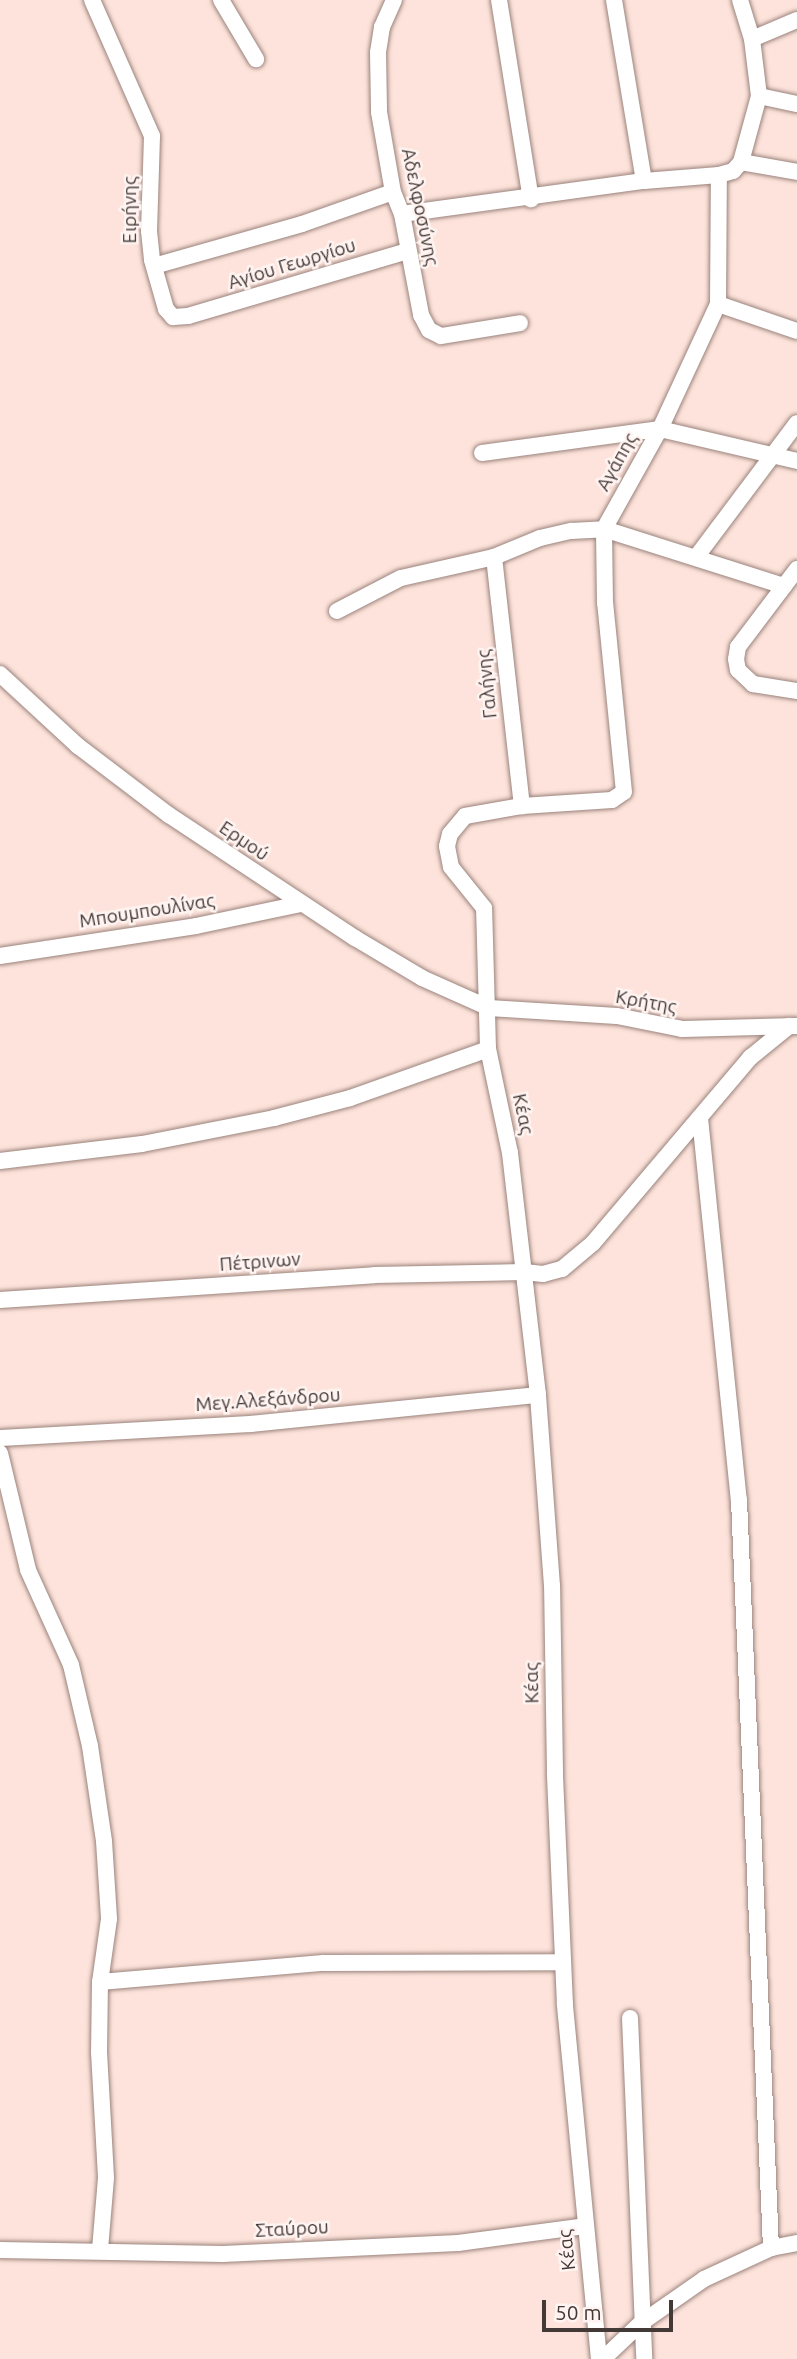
<!DOCTYPE html>
<html>
<head>
<meta charset="utf-8">
<style>
	body { margin:0 }
	#map { position:relative; width:797px; height:2359px; overflow:hidden; background:#fde3db; font-family:Ubuntu,sans-serif }
	div>[style] { position:absolute }
	.roads { filter:drop-shadow(0 0 2px #9a837c) drop-shadow(0 0 2px #9a837c) }
	.minor>* { height:16px; margin:-8px; padding:0 8px; transform-origin:8px; border-radius:8px; background:#fff }
	span { translate:-50% -50%; white-space:nowrap; text-align:center; line-height:1.15; -webkit-text-stroke:5px #fff4f1; paint-order:stroke }
	.street-label { font-size:19px; color:#433936 }
	.scale { position:absolute; left:542px; top:2300px; width:131px; height:32px; box-sizing:border-box; border:4px solid #433936; border-top:0; padding-left:9px; font-size:21px; line-height:24px; white-space:nowrap; color:#433936; -webkit-text-stroke:5px #fff4f1; paint-order:stroke }
</style>
</head>
<body>
<div id="map">
	<div class="roads">
		<div class="minor">
			<div style="left:92px;top:0;width:149px;rotate:66.2deg"></div>
			<div style="left:152px;top:136px;width:95px;rotate:91.8deg"></div>
			<div style="left:149px;top:231px;width:29px;rotate:84deg"></div>
			<div style="left:152px;top:260px;width:51px;rotate:74.1deg"></div>
			<div style="left:166px;top:309px;width:11px;rotate:49deg"></div>
			<div style="left:173px;top:317px;width:15px;rotate:-4deg"></div>
			<div style="left:188px;top:316px;width:229px;rotate:-16.5deg"></div>
			<div style="left:221px;top:0;width:69px;rotate:59.3deg"></div>
			<div style="left:394px;top:0;width:30px;rotate:114deg"></div>
			<div style="left:382px;top:27px;width:25px;rotate:99deg"></div>
			<div style="left:378px;top:52px;width:60px;rotate:89deg"></div>
			<div style="left:379px;top:112px;width:81px;rotate:80.1deg"></div>
			<div style="left:393px;top:192px;width:24px;rotate:68deg"></div>
			<div style="left:402px;top:214px;width:103px;rotate:79.3deg"></div>
			<div style="left:421px;top:315px;width:17px;rotate:62deg"></div>
			<div style="left:429px;top:330px;width:13px;rotate:27deg"></div>
			<div style="left:441px;top:336px;width:80px;rotate:-9.3deg"></div>
			<div style="left:499px;top:0;width:202px;rotate:80.9deg"></div>
			<div style="left:614px;top:0;width:183px;rotate:80.6deg"></div>
			<div style="left:740px;top:0;width:41px;rotate:72.9deg"></div>
			<div style="left:752px;top:39px;width:57px;rotate:83deg"></div>
			<div style="left:759px;top:96px;width:68px;rotate:105.3deg"></div>
			<div style="left:752px;top:39px;width:49px;rotate:-22.9deg"></div>
			<div style="left:759px;top:96px;width:39px;rotate:12deg"></div>
			<div style="left:402px;top:214px;width:244px;rotate:-7.8deg"></div>
			<div style="left:644px;top:181px;width:75px;rotate:-4.6deg"></div>
			<div style="left:719px;top:175px;width:15px;rotate:-16deg"></div>
			<div style="left:733px;top:171px;width:12px;rotate:-48deg"></div>
			<div style="left:741px;top:162px;width:57px;rotate:10.1deg"></div>
			<div style="left:154px;top:266px;width:154px;rotate:-15.8deg"></div>
			<div style="left:302px;top:224px;width:96px;rotate:-19.4deg"></div>
			<div style="left:718px;top:304px;width:83px;rotate:18.9deg"></div>
			<div style="left:482px;top:453px;width:180px;rotate:-7.7deg"></div>
			<div style="left:660px;top:429px;width:141px;rotate:13.1deg"></div>
			<div style="left:697px;top:556px;width:166px;rotate:-53.1deg"></div>
			<div style="left:494px;top:557px;width:251px;rotate:83.6deg"></div>
			<div style="left:797px;top:569px;width:98px;rotate:127.1deg"></div>
			<div style="left:738px;top:647px;width:12px;rotate:99deg"></div>
			<div style="left:736px;top:659px;width:11px;rotate:80deg"></div>
			<div style="left:738px;top:670px;width:21px;rotate:43deg"></div>
			<div style="left:753px;top:684px;width:45px;rotate:9deg"></div>
			<div style="left:337px;top:611px;width:72px;rotate:-27.3deg"></div>
			<div style="left:401px;top:578px;width:95px;rotate:-12.7deg"></div>
			<div style="left:494px;top:557px;width:50px;rotate:-22.4deg"></div>
			<div style="left:540px;top:538px;width:32px;rotate:-13deg"></div>
			<div style="left:571px;top:531px;width:33px;rotate:-3deg"></div>
			<div style="left:604px;top:529px;width:189px;rotate:17.6deg"></div>
			<div style="left:0;top:674px;width:106px;rotate:42.7deg"></div>
			<div style="left:78px;top:746px;width:114px;rotate:37.2deg"></div>
			<div style="left:169px;top:815px;width:223px;rotate:33.5deg"></div>
			<div style="left:355px;top:938px;width:78px;rotate:30.8deg"></div>
			<div style="left:422px;top:978px;width:73px;rotate:24.1deg"></div>
			<div style="left:489px;top:1008px;width:128px;rotate:3.6deg"></div>
			<div style="left:617px;top:1016px;width:66px;rotate:11.3deg"></div>
			<div style="left:682px;top:1029px;width:115px;rotate:-1.5deg"></div>
			<div style="left:0;top:956px;width:198px;rotate:-8.7deg"></div>
			<div style="left:196px;top:926px;width:106px;rotate:-11.9deg"></div>
			<div style="left:700px;top:1118px;width:384px;rotate:84.2deg"></div>
			<div style="left:739px;top:1500px;width:749px;rotate:87.55deg"></div>
			<div style="left:0;top:1161px;width:143px;rotate:-6.8deg"></div>
			<div style="left:142px;top:1144px;width:135px;rotate:-11.1deg"></div>
			<div style="left:274px;top:1118px;width:79px;rotate:-14.7deg"></div>
			<div style="left:350px;top:1098px;width:146px;rotate:-19.5deg"></div>
			<div style="left:0;top:1300px;width:375px;rotate:-3.8deg"></div>
			<div style="left:374px;top:1275px;width:150px;rotate:-1.1deg"></div>
			<div style="left:524px;top:1272px;width:19px;rotate:6deg"></div>
			<div style="left:543px;top:1274px;width:20px;rotate:-15deg"></div>
			<div style="left:562px;top:1269px;width:40px;rotate:-40deg"></div>
			<div style="left:593px;top:1243px;width:244px;rotate:-49.7deg"></div>
			<div style="left:751px;top:1057px;width:49px;rotate:-39.2deg"></div>
			<div style="left:0;top:1438px;width:251px;rotate:-3.2deg"></div>
			<div style="left:251px;top:1424px;width:288px;rotate:-5.8deg"></div>
			<div style="left:0;top:1453px;width:120px;rotate:76.5deg"></div>
			<div style="left:28px;top:1570px;width:104px;rotate:65.6deg"></div>
			<div style="left:71px;top:1665px;width:83px;rotate:76.8deg"></div>
			<div style="left:90px;top:1746px;width:96px;rotate:81.6deg"></div>
			<div style="left:104px;top:1841px;width:78px;rotate:86.3deg"></div>
			<div style="left:109px;top:1919px;width:64px;rotate:98.1deg"></div>
			<div style="left:100px;top:1982px;width:70px;rotate:90.8deg"></div>
			<div style="left:99px;top:2052px;width:126px;rotate:86.8deg"></div>
			<div style="left:106px;top:2178px;width:72px;rotate:94.8deg"></div>
			<div style="left:100px;top:1982px;width:224px;rotate:-4.9deg"></div>
			<div style="left:323px;top:1963px;width:240px;rotate:-0.2deg"></div>
			<div style="left:630px;top:2018px;width:341px;rotate:87.6deg"></div>
			<div style="left:0;top:2250px;width:223px;rotate:1deg"></div>
			<div style="left:223px;top:2254px;width:235px;rotate:-2.7deg"></div>
			<div style="left:458px;top:2243px;width:128px;rotate:-7.6deg"></div>
			<div style="left:599px;top:2359px;width:356px;rotate:-95.5deg"></div>
			<div style="left:565px;top:2005px;width:233px;rotate:-92.5deg"></div>
			<div style="left:555px;top:1772px;width:186px;rotate:-90.9deg"></div>
			<div style="left:552px;top:1586px;width:192px;rotate:-94.2deg"></div>
			<div style="left:538px;top:1395px;width:244px;rotate:-96.6deg"></div>
			<div style="left:510px;top:1153px;width:106px;rotate:-101.9deg"></div>
			<div style="left:488px;top:1049px;width:141px;rotate:-91.6deg"></div>
			<div style="left:484px;top:908px;width:53px;rotate:-128.8deg"></div>
			<div style="left:451px;top:867px;width:21px;rotate:-101deg"></div>
			<div style="left:447px;top:846px;width:12px;rotate:-76deg"></div>
			<div style="left:450px;top:834px;width:23px;rotate:-50deg"></div>
			<div style="left:465px;top:816px;width:58px;rotate:-10deg"></div>
			<div style="left:522px;top:806px;width:90px;rotate:-3.8deg"></div>
			<div style="left:612px;top:800px;width:14px;rotate:-34deg"></div>
			<div style="left:624px;top:792px;width:190px;rotate:-95.7deg"></div>
			<div style="left:605px;top:603px;width:74px;rotate:-90.8deg"></div>
			<div style="left:604px;top:529px;width:115px;rotate:-60.8deg"></div>
			<div style="left:660px;top:429px;width:138px;rotate:-65.1deg"></div>
			<div style="left:718px;top:304px;width:129px;rotate:-89.6deg"></div>
			<div style="left:603px;top:2359px;width:52px;rotate:-43.5deg"></div>
			<div style="left:641px;top:2323px;width:77px;rotate:-34.9deg"></div>
			<div style="left:704px;top:2279px;width:74px;rotate:-24.8deg"></div>
			<div style="left:771px;top:2248px;width:26px;rotate:-11deg"></div>
		</div>
	</div>
	<div class="street-label">
		<span style="left:420px;top:207px;rotate:78deg">Αδελφοσύνης</span>
		<span style="left:130px;top:210px;rotate:-90deg">Ειρήνης</span>
		<span style="left:292px;top:264px;rotate:-17deg">Αγίου Γεωργίου</span>
		<span style="left:617px;top:462px;rotate:-61deg">Αγάπης</span>
		<span style="left:487px;top:684px;rotate:-96deg">Γαλήνης</span>
		<span style="left:244px;top:841px;rotate:34deg">Ερμού</span>
		<span style="left:147px;top:911px;rotate:-9deg">Μπουμπουλίνας</span>
		<span style="left:646px;top:1002px;rotate:10deg">Κρήτης</span>
		<span style="left:523px;top:1114px;rotate:78deg">Κέας</span>
		<span style="left:260px;top:1262px;rotate:-4deg">Πέτρινων</span>
		<span style="left:268px;top:1400px;rotate:-4deg">Μεγ.Αλεξάνδρου</span>
		<span style="left:532px;top:1683px;rotate:-91deg">Κέας</span>
		<span style="left:292px;top:2229px;rotate:-3deg">Σταύρου</span>
		<span style="left:567px;top:2250px;rotate:-96deg">Κέας</span>
	</div>
	<div class="scale">50 m</div>
</div>
</body>
</html>
